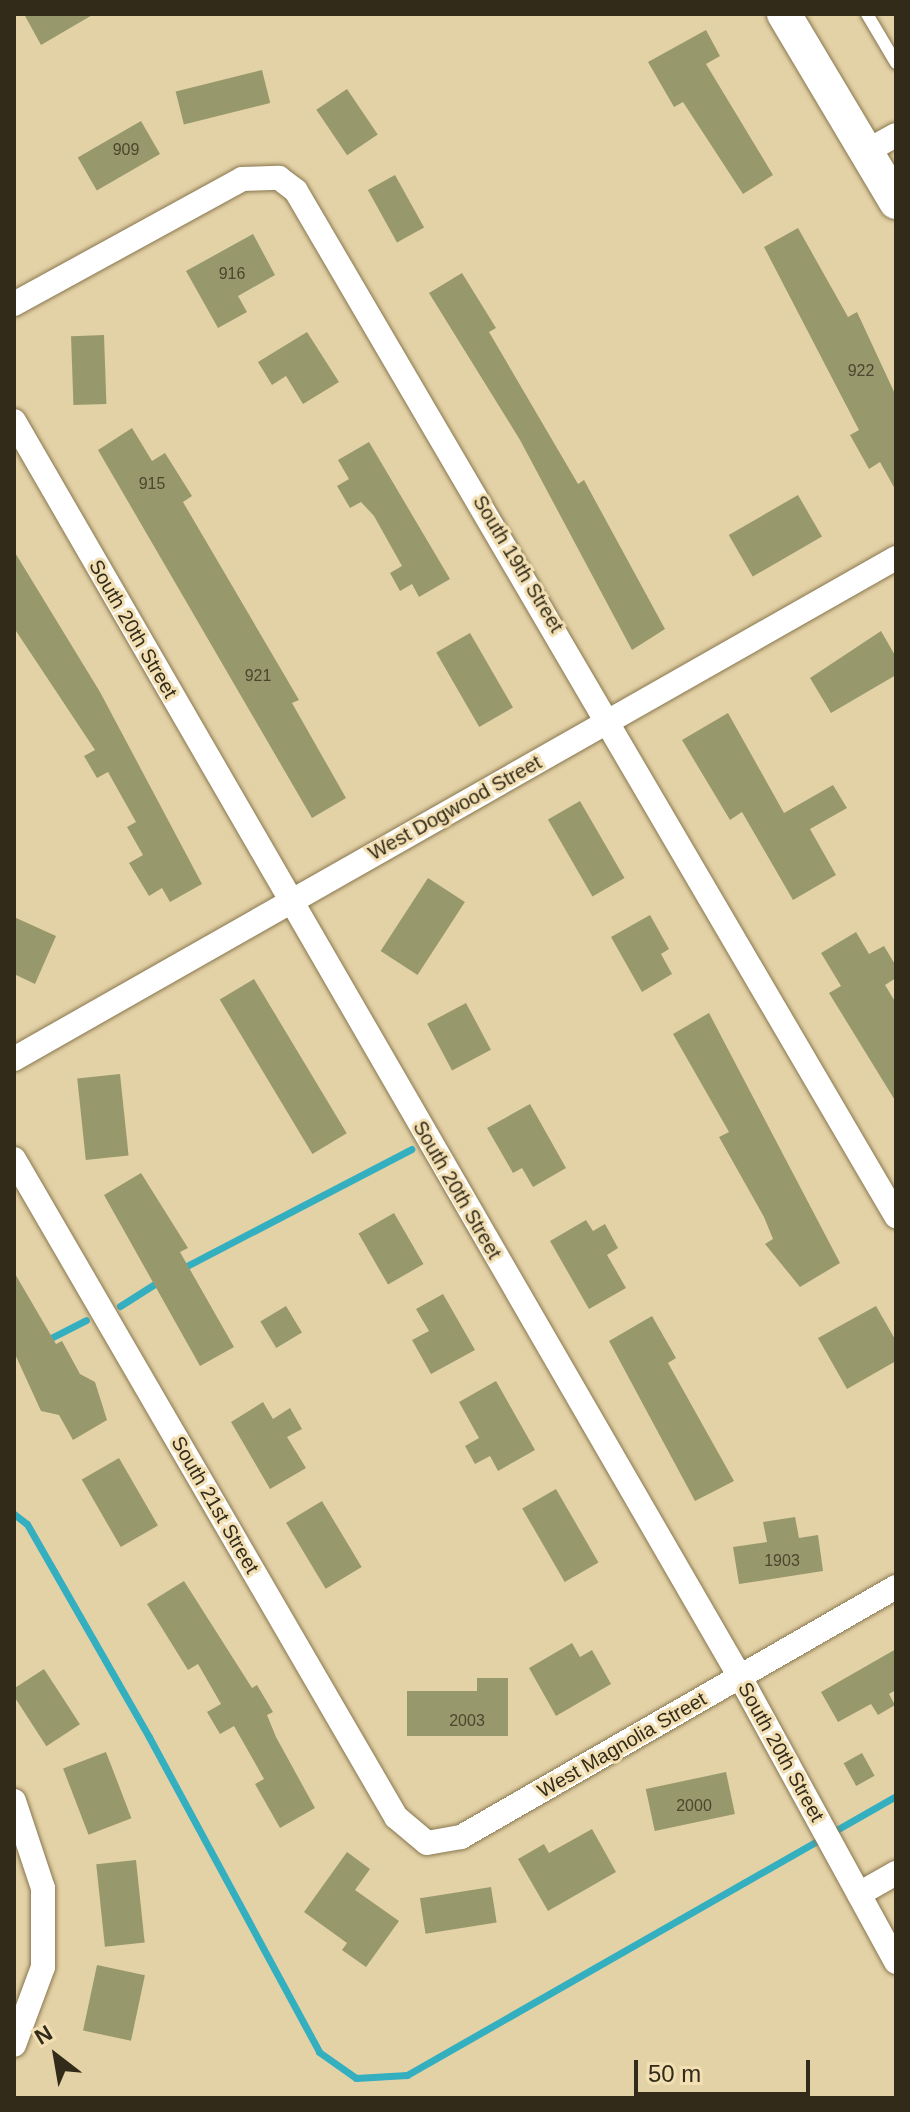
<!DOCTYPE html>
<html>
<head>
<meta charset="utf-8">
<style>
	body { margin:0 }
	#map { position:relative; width:910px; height:2112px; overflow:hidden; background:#e4d2a7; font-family:Helvetica,sans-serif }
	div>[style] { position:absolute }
	.stream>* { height:7px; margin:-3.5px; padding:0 3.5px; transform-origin:3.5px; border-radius:3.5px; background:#34afc0 }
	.building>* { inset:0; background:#98986d; transform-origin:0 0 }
	.roads { filter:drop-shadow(0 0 2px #88774f) drop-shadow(0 0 2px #88774f) }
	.lane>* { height:12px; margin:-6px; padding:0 6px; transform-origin:6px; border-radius:6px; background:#fff }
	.street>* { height:24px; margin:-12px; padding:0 12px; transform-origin:12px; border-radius:12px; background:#fff }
	.secondary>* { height:34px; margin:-17px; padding:0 17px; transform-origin:17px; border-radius:17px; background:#fff }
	span { translate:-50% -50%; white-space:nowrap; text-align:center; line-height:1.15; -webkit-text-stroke:6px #f2dfb3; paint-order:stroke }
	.number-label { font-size:16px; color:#4c462f }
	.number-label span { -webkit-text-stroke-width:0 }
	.street-label { font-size:20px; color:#322b1a }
	.frame { position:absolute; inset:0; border:16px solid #322b1a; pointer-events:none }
	.north { position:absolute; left:16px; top:2016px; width:80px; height:80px; -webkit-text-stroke:6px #f2dfb3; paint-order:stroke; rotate:329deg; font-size:22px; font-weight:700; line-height:32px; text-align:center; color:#322b1a }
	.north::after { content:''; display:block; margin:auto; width:28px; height:36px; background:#322b1a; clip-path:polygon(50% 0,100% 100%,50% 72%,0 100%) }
	.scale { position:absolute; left:634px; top:2060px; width:176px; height:36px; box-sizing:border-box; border:4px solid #322b1a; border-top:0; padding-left:10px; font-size:24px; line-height:28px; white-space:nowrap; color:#322b1a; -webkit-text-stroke:6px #f2dfb3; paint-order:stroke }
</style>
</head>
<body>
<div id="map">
	<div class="stream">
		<div style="left:179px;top:1270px;width:262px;rotate:-27.5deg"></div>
		<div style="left:120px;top:1306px;width:49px;rotate:-32.4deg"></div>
		<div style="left:45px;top:1341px;width:46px;rotate:-27.1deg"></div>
		<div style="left:14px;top:1514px;width:16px;rotate:38deg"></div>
		<div style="left:27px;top:1524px;width:245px;rotate:60.2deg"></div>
		<div style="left:149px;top:1737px;width:358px;rotate:61.6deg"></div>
		<div style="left:319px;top:2052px;width:45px;rotate:35.1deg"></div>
		<div style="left:356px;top:2078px;width:51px;rotate:-3.4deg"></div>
		<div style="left:407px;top:2075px;width:563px;rotate:-29.71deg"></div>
	</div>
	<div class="building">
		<div style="clip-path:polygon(24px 14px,94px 14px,41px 45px)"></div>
		<div style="clip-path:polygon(706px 30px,720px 56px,706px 64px,773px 175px,743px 194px,683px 102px,674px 107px,648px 62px)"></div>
		<div style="left:262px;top:70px;width:34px;height:89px;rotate:76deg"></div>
		<div style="left:347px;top:89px;width:55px;height:37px;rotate:56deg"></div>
		<div style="left:141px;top:121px;width:38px;height:73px;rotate:60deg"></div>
		<div style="left:395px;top:175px;width:60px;height:31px;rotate:61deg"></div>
		<div style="clip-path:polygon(798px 228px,848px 317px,857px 312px,896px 396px,896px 491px,880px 462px,869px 469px,850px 435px,859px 430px,764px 247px)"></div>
		<div style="clip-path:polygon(253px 234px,275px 275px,238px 296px,247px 312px,218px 328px,186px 271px)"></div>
		<div style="clip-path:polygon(462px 273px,496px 328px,489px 332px,578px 484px,584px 480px,665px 629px,632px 650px,520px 440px,429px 293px)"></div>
		<div style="clip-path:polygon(307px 332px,339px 382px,303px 404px,286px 376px,272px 385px,258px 362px)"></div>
		<div style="left:104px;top:335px;width:69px;height:33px;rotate:88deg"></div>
		<div style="clip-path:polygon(132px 428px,152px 461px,165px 453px,192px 496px,183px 502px,299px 700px,292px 703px,346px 798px,312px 818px,98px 450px)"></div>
		<div style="clip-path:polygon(369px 442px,450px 579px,419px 597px,412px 584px,400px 591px,390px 573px,402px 566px,374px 516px,361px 502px,350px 508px,337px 486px,349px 479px,338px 460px)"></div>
		<div style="left:798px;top:495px;width:48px;height:80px;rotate:60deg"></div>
		<div style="clip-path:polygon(14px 551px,100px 692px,202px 884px,170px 902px,162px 888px,149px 896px,129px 863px,143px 855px,127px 827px,136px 822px,108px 772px,97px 778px,84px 756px,95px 750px,14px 628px)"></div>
		<div style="clip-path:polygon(881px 631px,896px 657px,896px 675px,831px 713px,810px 678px)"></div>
		<div style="left:470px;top:633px;width:86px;height:39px;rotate:60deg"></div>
		<div style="clip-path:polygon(728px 713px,784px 813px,833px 785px,847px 808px,810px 829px,836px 875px,793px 900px,742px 812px,730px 820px,682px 740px)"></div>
		<div style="left:580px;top:801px;width:89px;height:37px;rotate:60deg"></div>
		<div style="left:428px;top:878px;width:44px;height:87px;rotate:33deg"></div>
		<div style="clip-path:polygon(650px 915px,669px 949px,661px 954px,672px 974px,642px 992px,611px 937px)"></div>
		<div style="clip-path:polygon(14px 917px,56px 936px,35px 984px,14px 974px)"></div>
		<div style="clip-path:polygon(856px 932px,869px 954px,884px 946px,896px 966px,896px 978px,885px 985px,896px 1003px,896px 1102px,829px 993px,841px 986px,821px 953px)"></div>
		<div style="left:254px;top:979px;width:180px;height:40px;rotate:59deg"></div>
		<div style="left:466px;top:1003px;width:53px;height:44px;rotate:62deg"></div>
		<div style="clip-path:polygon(709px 1013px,840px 1263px,800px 1287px,765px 1244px,773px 1239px,764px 1217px,719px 1137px,729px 1132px,673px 1034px)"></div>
		<div style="left:120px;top:1074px;width:82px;height:43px;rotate:84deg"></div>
		<div style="clip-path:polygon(530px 1104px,566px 1168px,533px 1187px,522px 1168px,513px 1173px,487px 1128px)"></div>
		<div style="clip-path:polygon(141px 1173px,188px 1248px,180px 1252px,234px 1347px,200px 1366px,104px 1195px)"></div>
		<div style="left:394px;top:1213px;width:59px;height:41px;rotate:60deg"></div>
		<div style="clip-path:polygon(586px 1220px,593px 1231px,605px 1224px,618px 1248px,607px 1255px,626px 1288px,589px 1309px,550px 1241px)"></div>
		<div style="clip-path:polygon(14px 1272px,56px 1344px,62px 1341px,80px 1374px,95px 1382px,107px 1420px,73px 1440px,59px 1415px,41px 1411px,14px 1352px)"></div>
		<div style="clip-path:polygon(443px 1294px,475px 1350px,431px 1374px,412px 1340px,429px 1331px,416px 1309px)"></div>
		<div style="left:286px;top:1306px;width:31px;height:30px;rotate:59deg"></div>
		<div style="clip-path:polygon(876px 1306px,896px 1341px,896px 1361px,847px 1389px,818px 1338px)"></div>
		<div style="clip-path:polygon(652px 1316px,676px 1358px,668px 1363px,734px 1481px,695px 1501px,609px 1341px)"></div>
		<div style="clip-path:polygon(496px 1381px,535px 1450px,498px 1471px,490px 1456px,475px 1464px,465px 1446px,479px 1438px,459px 1402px)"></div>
		<div style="clip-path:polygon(263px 1402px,273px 1419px,290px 1408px,302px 1429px,287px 1437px,306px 1468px,270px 1489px,231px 1422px)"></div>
		<div style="left:119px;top:1458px;width:78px;height:43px;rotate:60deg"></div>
		<div style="left:556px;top:1489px;width:85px;height:39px;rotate:60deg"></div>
		<div style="left:322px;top:1501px;width:77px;height:42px;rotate:59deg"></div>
		<div style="clip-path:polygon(795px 1517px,799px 1538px,818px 1535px,823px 1571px,739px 1584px,733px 1547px,767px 1542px,763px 1522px)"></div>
		<div style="clip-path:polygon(184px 1581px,252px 1688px,257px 1685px,273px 1712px,267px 1715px,276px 1737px,315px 1808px,280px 1828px,255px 1784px,264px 1779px,234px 1726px,220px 1734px,207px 1712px,221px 1704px,198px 1664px,188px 1670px,147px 1604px)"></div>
		<div style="clip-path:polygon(572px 1643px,580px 1657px,592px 1650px,611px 1684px,556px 1716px,529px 1668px)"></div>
		<div style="clip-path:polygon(896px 1649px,896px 1690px,889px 1694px,895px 1705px,878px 1715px,871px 1704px,838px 1722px,821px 1692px)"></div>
		<div style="left:44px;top:1669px;width:66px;height:40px;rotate:57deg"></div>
		<div style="clip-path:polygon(477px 1678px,508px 1678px,508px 1736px,407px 1736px,407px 1691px,477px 1691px)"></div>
		<div style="left:106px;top:1752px;width:71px;height:46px;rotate:69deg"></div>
		<div style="left:862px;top:1753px;width:26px;height:21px;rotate:61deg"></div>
		<div style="left:726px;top:1772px;width:43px;height:82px;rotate:78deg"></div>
		<div style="clip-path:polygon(592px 1829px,616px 1872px,548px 1911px,518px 1859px,544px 1844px,549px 1853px)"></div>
		<div style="clip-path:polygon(347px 1852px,370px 1869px,355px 1890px,399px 1921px,366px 1967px,342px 1950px,347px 1943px,304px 1912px)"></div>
		<div style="left:136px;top:1860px;width:83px;height:40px;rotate:84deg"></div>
		<div style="left:491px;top:1887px;width:36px;height:72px;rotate:81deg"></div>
		<div style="left:97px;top:1965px;width:49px;height:67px;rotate:12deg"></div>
	</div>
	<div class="roads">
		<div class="lane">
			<div style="left:867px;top:14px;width:57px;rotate:59.4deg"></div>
		</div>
		<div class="street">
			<div style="left:867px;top:151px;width:33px;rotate:-29deg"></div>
			<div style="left:14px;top:304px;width:260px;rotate:-28.7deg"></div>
			<div style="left:242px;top:179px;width:37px;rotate:-2deg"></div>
			<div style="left:279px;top:178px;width:21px;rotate:37deg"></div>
			<div style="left:296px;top:191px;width:1188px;rotate:59.66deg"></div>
			<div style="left:14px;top:421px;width:1451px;rotate:59.97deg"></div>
			<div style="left:740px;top:1677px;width:325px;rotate:61.3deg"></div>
			<div style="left:14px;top:1059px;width:1014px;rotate:-29.6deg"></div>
			<div style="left:14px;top:1159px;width:761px;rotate:59.86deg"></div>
			<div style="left:396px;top:1817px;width:40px;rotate:40deg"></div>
			<div style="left:427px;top:1843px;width:35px;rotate:-10deg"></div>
			<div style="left:461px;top:1837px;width:502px;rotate:-29.89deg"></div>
			<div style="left:14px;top:1801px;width:92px;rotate:71.6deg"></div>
			<div style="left:43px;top:1888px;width:79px;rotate:90deg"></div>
			<div style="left:43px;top:1967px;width:83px;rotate:110.4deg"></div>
			<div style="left:859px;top:1894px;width:43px;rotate:-29.6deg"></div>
		</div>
		<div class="secondary">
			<div style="left:784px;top:14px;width:219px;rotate:59.2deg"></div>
		</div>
	</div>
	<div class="number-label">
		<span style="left:126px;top:150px">909</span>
		<span style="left:232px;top:274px">916</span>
		<span style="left:861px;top:371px">922</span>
		<span style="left:152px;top:484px">915</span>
		<span style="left:258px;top:676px">921</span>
		<span style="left:782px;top:1561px">1903</span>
		<span style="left:467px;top:1721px">2003</span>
		<span style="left:694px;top:1806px">2000</span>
	</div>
	<div class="street-label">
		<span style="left:518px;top:564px;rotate:59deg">South 19th Street</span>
		<span style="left:133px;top:629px;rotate:60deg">South 20th Street</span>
		<span style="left:455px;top:808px;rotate:-29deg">West Dogwood Street</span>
		<span style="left:457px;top:1190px;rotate:60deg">South 20th Street</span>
		<span style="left:215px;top:1505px;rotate:60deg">South 21st Street</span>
		<span style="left:622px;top:1745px;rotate:-30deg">West Magnolia Street</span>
		<span style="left:781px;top:1752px;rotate:61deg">South 20th Street</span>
	</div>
	<div class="frame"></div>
	<div class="north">N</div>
	<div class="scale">50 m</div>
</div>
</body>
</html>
